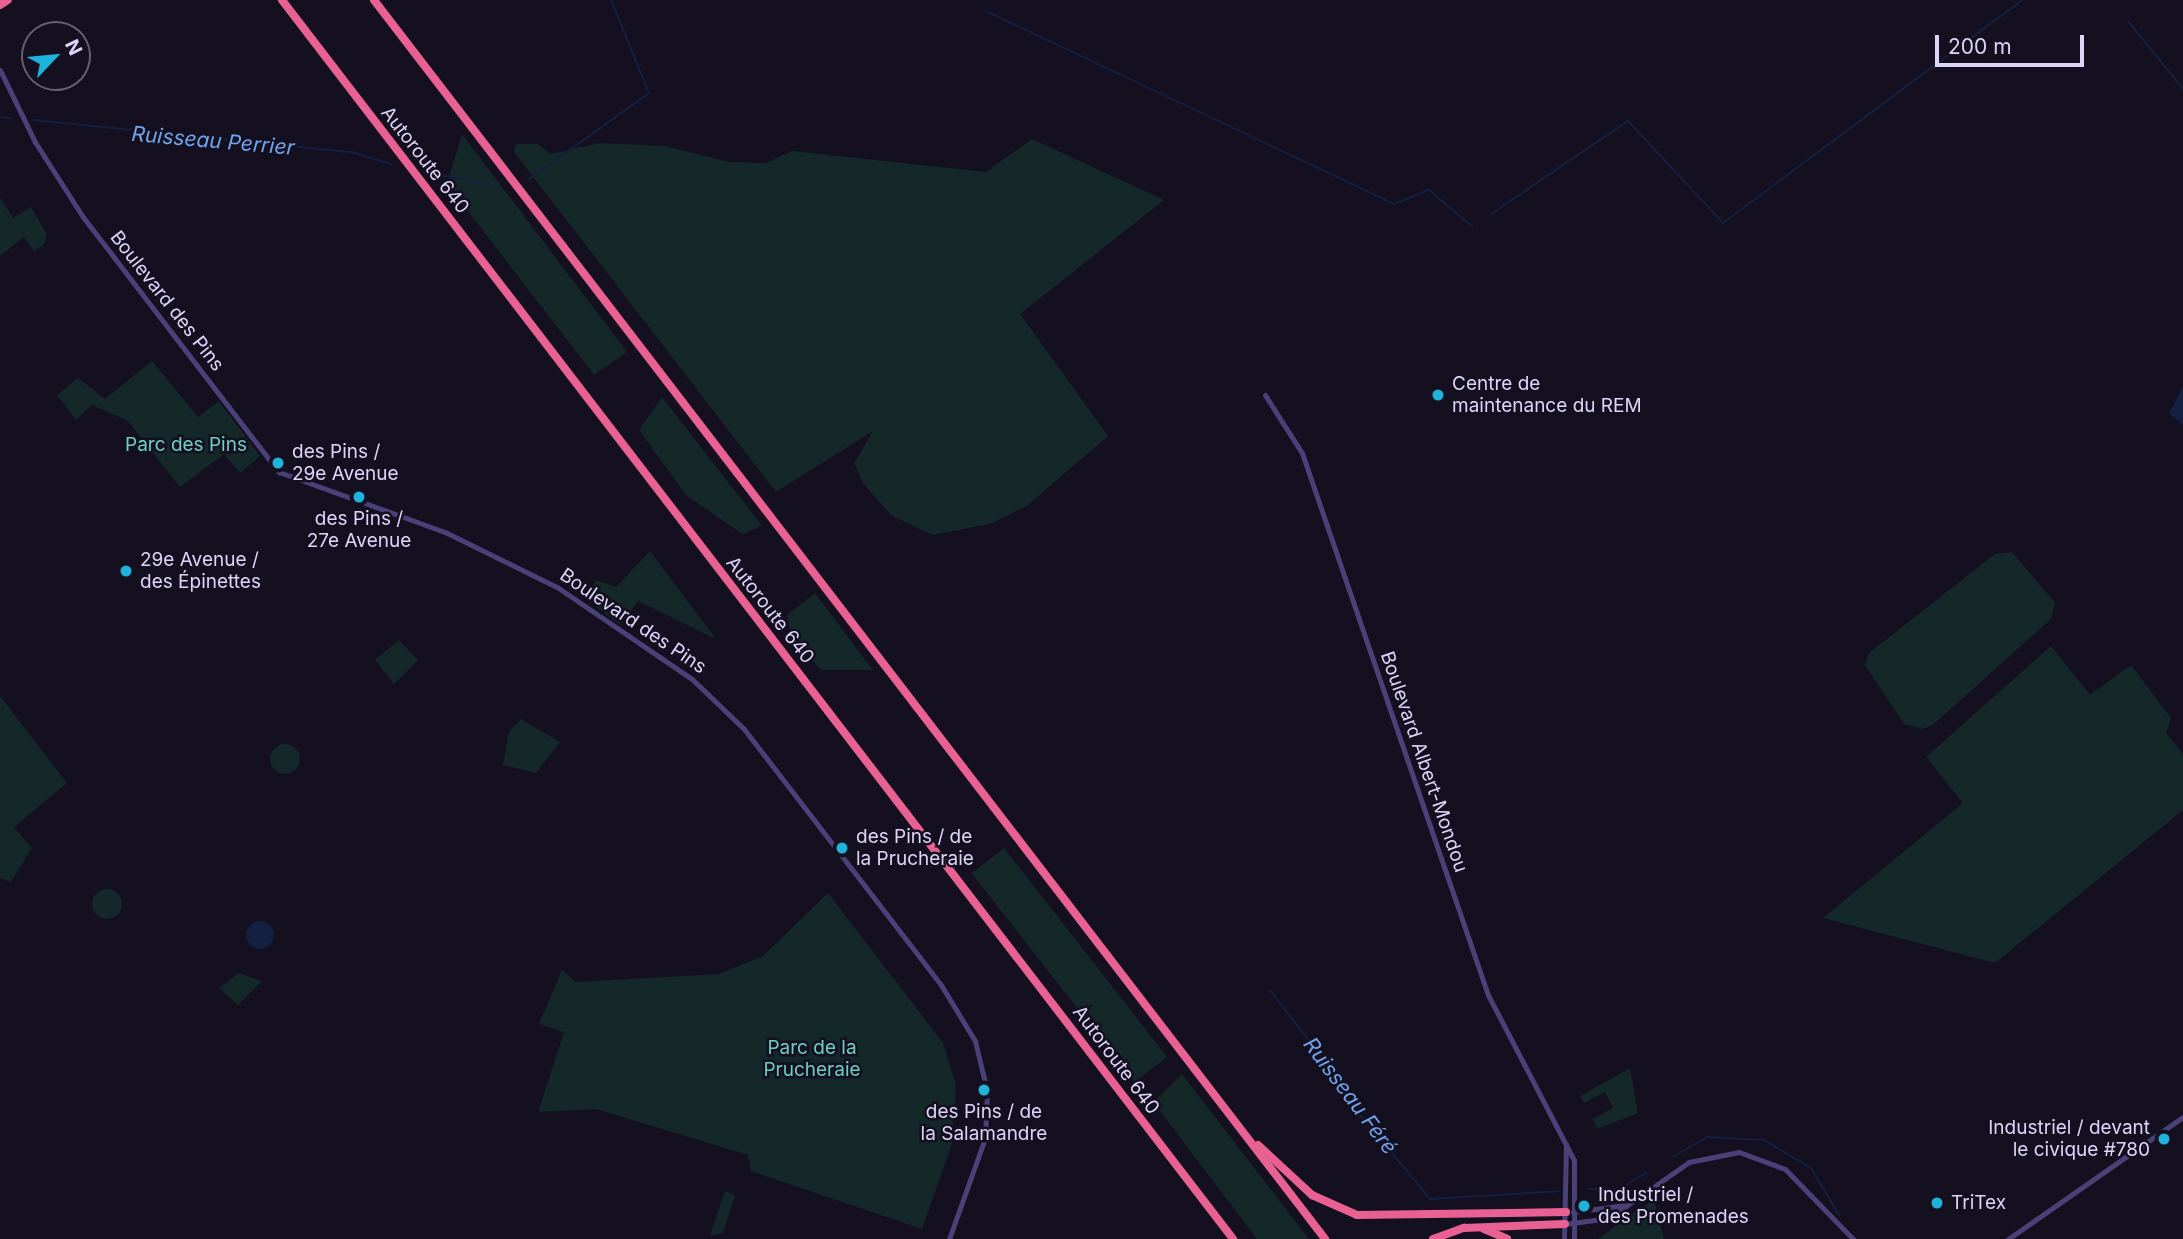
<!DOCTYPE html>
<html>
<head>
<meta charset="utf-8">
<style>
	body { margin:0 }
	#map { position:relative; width:2183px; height:1239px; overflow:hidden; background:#141020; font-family:Inter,sans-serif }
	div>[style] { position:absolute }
	.green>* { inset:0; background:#142729; transform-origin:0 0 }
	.round { border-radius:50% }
	.water>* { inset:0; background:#142040 }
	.stream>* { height:2px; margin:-1px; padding:0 1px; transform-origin:1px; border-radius:1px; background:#142040 }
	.minor>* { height:5px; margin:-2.5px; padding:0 2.5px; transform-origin:2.5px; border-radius:2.5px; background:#4a4178 }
	.highway>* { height:8px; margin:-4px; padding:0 4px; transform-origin:4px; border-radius:4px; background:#e96092 }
	.dots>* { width:19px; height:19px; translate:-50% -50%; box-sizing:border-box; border:4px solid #141020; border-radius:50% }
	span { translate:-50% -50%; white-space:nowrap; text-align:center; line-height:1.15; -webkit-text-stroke:5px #141020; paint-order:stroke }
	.street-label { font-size:19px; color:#ddd5f9 }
	.poi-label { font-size:19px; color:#ddd5f9 }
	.left { translate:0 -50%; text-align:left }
	.right { translate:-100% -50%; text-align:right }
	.park-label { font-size:19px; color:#6bcfc1 }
	.water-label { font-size:21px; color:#70a4eb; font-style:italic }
	.north { position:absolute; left:21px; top:21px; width:70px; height:70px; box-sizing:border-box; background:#141020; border:2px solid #645f77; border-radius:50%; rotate:64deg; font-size:19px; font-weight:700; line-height:28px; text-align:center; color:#ddd5f9 }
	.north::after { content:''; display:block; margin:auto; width:24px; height:32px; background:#1eb3db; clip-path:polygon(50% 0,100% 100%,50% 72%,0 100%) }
	.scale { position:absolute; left:1935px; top:35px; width:149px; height:32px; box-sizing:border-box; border:4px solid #ddd5f9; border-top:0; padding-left:9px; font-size:21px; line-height:24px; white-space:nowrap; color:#ddd5f9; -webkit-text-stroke:5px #141020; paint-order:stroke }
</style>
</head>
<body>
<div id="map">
	<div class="green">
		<div style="clip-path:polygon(462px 134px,627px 352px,594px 375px,447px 184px)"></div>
		<div style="clip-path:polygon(1032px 139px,1164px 200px,1020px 314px,1108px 436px,1028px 505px,990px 524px,932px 535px,891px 515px,863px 483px,854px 463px,873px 431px,776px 492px,514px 152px,516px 144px,538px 144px,551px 154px,599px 143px,665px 146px,730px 162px,766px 163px,792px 151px,986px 172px)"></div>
		<div style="clip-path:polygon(0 198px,13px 218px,31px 207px,47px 234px,44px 244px,34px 251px,24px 237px,0 256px)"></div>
		<div style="clip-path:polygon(152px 361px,198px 417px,219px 401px,260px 456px,240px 473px,224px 454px,180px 487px,128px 421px,92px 405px,76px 420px,57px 395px,78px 378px,105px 399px)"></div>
		<div style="clip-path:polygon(662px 397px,762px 526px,742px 534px,686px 495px,639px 430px)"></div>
		<div style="clip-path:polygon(650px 551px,716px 639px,638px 601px,620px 625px,586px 599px,596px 580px,616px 587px)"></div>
		<div style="clip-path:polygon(2012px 552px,2055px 603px,2051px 619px,1934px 724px,1923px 729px,1904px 724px,1865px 665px,1869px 653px,1995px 554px)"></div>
		<div style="clip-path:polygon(815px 593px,873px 670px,821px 670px,791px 635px,787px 615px)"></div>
		<div style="clip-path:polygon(399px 640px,418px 660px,394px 684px,375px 660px)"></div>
		<div style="clip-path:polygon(2051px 646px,2090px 695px,2131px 665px,2171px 718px,2166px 733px,2183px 754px,2183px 810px,1995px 963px,1823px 918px,1963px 803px,1926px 757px)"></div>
		<div style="clip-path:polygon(0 696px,67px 783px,14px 827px,32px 848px,11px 882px,0 878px)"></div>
		<div style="clip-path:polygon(521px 719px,560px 742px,536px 773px,503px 765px,509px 732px)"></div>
		<div class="round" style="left:270px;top:744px;width:30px;height:30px"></div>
		<div style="left:1004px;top:848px;width:265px;height:41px;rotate:52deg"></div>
		<div class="round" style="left:92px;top:889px;width:30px;height:30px"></div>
		<div style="clip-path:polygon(828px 893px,943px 1043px,956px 1084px,952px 1144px,922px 1229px,751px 1171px,748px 1155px,596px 1109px,538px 1112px,564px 1032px,539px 1024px,562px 970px,576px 982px,719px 974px,763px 956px)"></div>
		<div style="clip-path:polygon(239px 973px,262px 981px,238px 1005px,219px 988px)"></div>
		<div style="clip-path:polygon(1630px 1068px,1638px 1113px,1597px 1129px,1593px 1119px,1613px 1108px,1605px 1092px,1584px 1103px,1580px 1096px)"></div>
		<div style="clip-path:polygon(1182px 1074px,1309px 1239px,1257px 1239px,1153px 1102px)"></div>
		<div style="clip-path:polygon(725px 1191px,735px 1195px,723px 1233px,710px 1236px)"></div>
		<div style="clip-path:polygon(1654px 1200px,1664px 1239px,1598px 1239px,1633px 1213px)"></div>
	</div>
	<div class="water">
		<div style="clip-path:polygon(2183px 386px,2183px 425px,2169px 414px)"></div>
		<div class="round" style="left:246px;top:921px;width:28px;height:28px"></div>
	</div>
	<div class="stream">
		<div style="left:988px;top:12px;width:449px;rotate:25.3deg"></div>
		<div style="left:1394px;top:204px;width:38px;rotate:-22deg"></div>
		<div style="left:1429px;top:190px;width:57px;rotate:40.1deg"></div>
		<div style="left:2128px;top:21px;width:87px;rotate:51deg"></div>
		<div style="left:0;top:117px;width:10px;rotate:6deg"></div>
		<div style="left:34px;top:120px;width:319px;rotate:5.8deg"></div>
		<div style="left:351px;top:152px;width:42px;rotate:16.7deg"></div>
		<div style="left:431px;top:173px;width:69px;rotate:11.6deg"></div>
		<div style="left:529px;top:179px;width:148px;rotate:-35.6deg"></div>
		<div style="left:649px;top:93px;width:100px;rotate:-112.2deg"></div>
		<div style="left:1491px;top:214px;width:166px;rotate:-34.2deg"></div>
		<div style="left:1628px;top:121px;width:139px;rotate:47deg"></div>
		<div style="left:1723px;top:223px;width:373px;rotate:-36.7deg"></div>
		<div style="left:1270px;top:990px;width:130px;rotate:52.5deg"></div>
		<div style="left:1349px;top:1093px;width:9px;rotate:90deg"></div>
		<div style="left:1349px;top:1102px;width:126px;rotate:50.1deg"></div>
		<div style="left:1430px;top:1199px;width:129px;rotate:-3.5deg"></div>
		<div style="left:1674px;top:1156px;width:38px;rotate:-30deg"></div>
		<div style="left:1707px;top:1137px;width:57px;rotate:3deg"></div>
		<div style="left:1764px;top:1140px;width:55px;rotate:30.8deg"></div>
		<div style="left:1811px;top:1168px;width:55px;rotate:59.2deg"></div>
		<div style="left:1589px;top:1189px;width:31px"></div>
		<div style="left:1620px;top:1189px;width:31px;rotate:-32deg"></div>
	</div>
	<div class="minor">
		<div style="left:0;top:70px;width:80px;rotate:64.1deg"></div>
		<div style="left:35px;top:142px;width:89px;rotate:57.4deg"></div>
		<div style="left:83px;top:217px;width:322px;rotate:52.5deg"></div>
		<div style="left:279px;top:472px;width:177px;rotate:19.9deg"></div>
		<div style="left:445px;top:532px;width:125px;rotate:26.2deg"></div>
		<div style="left:557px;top:587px;width:163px;rotate:34.3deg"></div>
		<div style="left:692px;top:679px;width:72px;rotate:43.9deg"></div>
		<div style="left:744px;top:729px;width:323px;rotate:52.4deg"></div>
		<div style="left:941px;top:985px;width:66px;rotate:58.7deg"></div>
		<div style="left:975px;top:1041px;width:51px;rotate:76.5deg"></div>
		<div style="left:987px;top:1091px;width:47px;rotate:92.4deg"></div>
		<div style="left:985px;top:1138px;width:107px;rotate:109.6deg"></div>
		<div style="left:1265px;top:395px;width:69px;rotate:57.5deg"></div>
		<div style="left:1302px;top:453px;width:573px;rotate:71.06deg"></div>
		<div style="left:1488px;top:995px;width:186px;rotate:62.5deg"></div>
		<div style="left:1574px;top:1160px;width:79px;rotate:90deg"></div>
		<div style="left:1573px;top:1212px;width:52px;rotate:-7.7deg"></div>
		<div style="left:1565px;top:1224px;width:44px;rotate:-7.8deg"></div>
		<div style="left:1609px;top:1218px;width:98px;rotate:-35deg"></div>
		<div style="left:1689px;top:1162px;width:51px;rotate:-11.3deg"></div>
		<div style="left:1739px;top:1152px;width:49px;rotate:20.3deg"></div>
		<div style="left:1785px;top:1169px;width:98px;rotate:45.8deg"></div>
		<div style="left:1564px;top:1239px;width:95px;rotate:-88.8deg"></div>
		<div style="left:2008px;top:1239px;width:213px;rotate:-34.9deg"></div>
	</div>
	<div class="highway">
		<div style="left:282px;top:0;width:1562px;rotate:52.49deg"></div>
		<div style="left:374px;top:0;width:1562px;rotate:52.49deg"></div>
		<div style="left:0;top:5px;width:9px;rotate:-32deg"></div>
		<div style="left:1258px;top:1145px;width:74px;rotate:42.8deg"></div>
		<div style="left:1312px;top:1195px;width:49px;rotate:24deg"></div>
		<div style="left:1357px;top:1215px;width:209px;rotate:-0.8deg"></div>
		<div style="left:1484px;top:1229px;width:25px;rotate:23deg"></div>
		<div style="left:1433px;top:1239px;width:33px;rotate:-20deg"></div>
		<div style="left:1464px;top:1228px;width:101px;rotate:-2.3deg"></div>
	</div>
	<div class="dots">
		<div style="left:1438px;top:395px;background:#1eb3db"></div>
		<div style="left:278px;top:463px;background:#1eb3db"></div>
		<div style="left:359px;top:497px;background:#1eb3db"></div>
		<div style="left:126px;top:571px;background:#1eb3db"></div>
		<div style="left:842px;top:848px;background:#1eb3db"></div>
		<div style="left:984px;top:1090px;background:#1eb3db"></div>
		<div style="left:2164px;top:1139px;background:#1eb3db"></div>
		<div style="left:1937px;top:1203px;background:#1eb3db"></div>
		<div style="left:1584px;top:1206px;background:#1eb3db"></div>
	</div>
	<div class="street-label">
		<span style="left:425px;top:160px;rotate:52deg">Autoroute 640</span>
		<span style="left:167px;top:301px;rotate:52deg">Boulevard des Pins</span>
		<span style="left:770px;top:610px;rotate:52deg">Autoroute 640</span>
		<span style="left:633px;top:621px;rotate:34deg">Boulevard des Pins</span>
		<span style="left:1424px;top:762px;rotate:71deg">Boulevard Albert-Mondou</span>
		<span style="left:1116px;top:1060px;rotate:53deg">Autoroute 640</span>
	</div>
	<div class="poi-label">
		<span class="left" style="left:1452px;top:395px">Centre de<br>maintenance du REM</span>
		<span class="left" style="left:292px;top:463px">des Pins /<br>29e Avenue</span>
		<span style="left:359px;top:530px">des Pins /<br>27e Avenue</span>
		<span class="left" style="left:140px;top:571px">29e Avenue /<br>des Épinettes</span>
		<span class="left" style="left:856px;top:848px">des Pins / de<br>la Prucheraie</span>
		<span style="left:984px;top:1123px">des Pins / de<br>la Salamandre</span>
		<span class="right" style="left:2150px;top:1139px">Industriel / devant<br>le civique #780</span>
		<span class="left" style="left:1598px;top:1206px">Industriel /<br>des Promenades</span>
		<span class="left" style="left:1951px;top:1203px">TriTex</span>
	</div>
	<div class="park-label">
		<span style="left:186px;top:445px">Parc des Pins</span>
		<span style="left:812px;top:1059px">Parc de la<br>Prucheraie</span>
	</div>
	<div class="water-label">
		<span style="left:213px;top:141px;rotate:5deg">Ruisseau Perrier</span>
		<span style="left:1350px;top:1096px;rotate:53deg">Ruisseau Féré</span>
	</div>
	<div class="north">N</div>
	<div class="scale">200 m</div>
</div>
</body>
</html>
